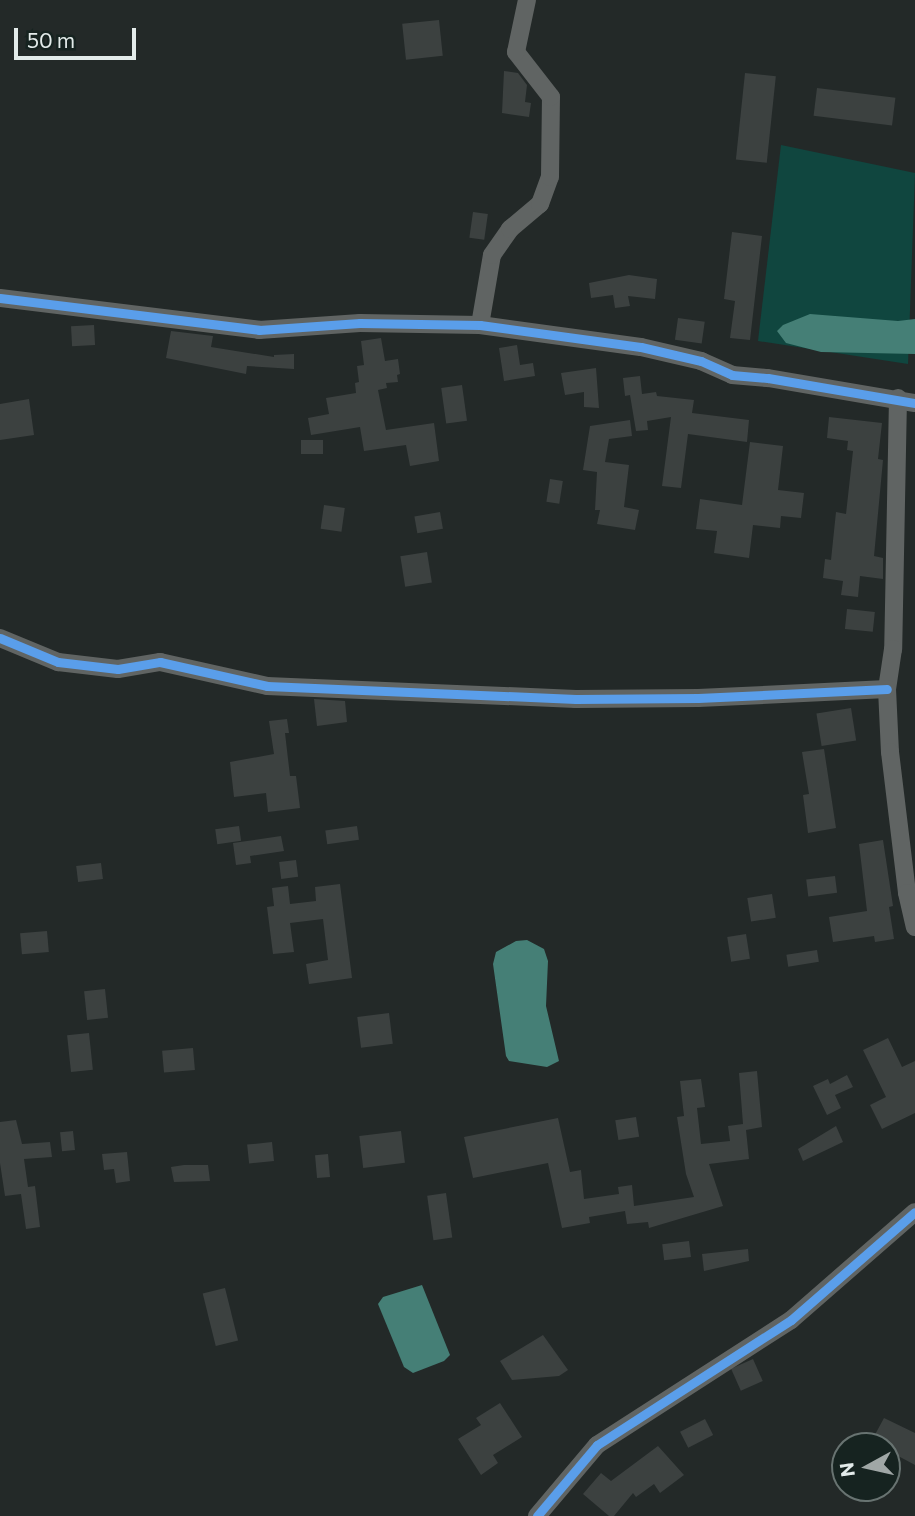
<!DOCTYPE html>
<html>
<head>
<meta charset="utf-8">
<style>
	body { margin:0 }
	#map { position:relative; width:915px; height:1516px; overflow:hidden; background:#232928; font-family:Commissioner,sans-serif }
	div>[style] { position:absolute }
	.green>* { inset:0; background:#10463f }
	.water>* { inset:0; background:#457f76 }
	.building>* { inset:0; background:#3c4140; transform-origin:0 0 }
	.minor>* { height:18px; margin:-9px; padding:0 9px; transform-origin:9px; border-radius:9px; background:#606463 }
	.cycleway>* { height:9px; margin:-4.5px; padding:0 4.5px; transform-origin:4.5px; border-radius:4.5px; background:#5a9eea }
	span { translate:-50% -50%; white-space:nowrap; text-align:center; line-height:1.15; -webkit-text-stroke:5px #162320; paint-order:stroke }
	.north { position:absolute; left:831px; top:1432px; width:70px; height:70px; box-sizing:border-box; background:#162320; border:2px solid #687371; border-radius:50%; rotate:262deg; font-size:19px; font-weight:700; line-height:28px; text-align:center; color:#e3ebea }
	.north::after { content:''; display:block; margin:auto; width:24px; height:32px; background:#a0a7a6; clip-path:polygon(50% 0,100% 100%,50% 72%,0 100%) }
	.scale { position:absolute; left:14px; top:28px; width:122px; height:32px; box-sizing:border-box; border:4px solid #e3ebea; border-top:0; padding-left:9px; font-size:21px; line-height:24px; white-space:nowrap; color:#e3ebea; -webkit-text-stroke:5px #162320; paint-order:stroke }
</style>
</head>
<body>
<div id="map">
	<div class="green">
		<div style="clip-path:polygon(781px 145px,915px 173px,908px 364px,758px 341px)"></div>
	</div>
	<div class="water">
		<div style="clip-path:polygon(810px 314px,898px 321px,915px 319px,915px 354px,821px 352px,786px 343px,777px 331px,783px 325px)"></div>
		<div style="clip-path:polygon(527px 940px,544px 949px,548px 961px,546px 1006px,559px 1061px,547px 1067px,509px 1061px,506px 1056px,493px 964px,496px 952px,516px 941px)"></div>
		<div style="clip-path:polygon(422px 1285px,450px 1355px,444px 1361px,413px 1373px,404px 1367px,378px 1304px,383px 1297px)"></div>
	</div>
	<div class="building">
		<div style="left:439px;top:20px;width:36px;height:37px;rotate:84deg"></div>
		<div style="clip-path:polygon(504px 71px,518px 73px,527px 85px,525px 102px,531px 103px,529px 117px,502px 113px)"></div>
		<div style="left:745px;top:73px;width:31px;height:87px;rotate:6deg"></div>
		<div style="left:817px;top:88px;width:79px;height:28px;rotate:7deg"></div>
		<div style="left:473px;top:212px;width:15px;height:26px;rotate:8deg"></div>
		<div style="clip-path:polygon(732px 232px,762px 236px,750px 340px,730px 338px,735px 301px,724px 299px)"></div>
		<div style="clip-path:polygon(629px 275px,657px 279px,655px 299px,628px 296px,630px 306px,615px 308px,613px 295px,591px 298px,589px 283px)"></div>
		<div style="left:678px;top:318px;width:27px;height:22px;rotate:8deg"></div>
		<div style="left:94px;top:325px;width:20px;height:23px;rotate:87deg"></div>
		<div style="clip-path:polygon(171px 331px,213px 336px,211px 347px,274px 357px,274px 355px,294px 354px,294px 369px,247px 366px,246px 374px,166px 358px)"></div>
		<div style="clip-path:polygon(381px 338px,385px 361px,398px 359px,400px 374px,397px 375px,398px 382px,386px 383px,387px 388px,378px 390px,386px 430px,434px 423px,439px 461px,410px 466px,406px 445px,364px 451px,360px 427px,311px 435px,308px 418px,329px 414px,326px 398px,356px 393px,355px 383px,359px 382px,357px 366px,364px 365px,361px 341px)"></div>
		<div style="clip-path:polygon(517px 345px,520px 365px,533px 363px,535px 376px,504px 381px,499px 348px)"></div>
		<div style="clip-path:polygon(596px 368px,599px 408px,584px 407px,584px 392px,565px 395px,561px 373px)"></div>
		<div style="clip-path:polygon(640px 376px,642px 394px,656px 392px,657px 396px,694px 400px,692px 413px,749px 420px,747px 442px,688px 434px,681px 488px,662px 486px,671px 417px,647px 421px,648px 430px,636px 431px,630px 395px,625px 396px,623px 378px)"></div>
		<div style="left:462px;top:385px;width:36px;height:21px;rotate:82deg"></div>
		<div style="clip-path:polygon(29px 399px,34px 435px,0 440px,0 404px)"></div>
		<div style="clip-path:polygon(829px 417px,882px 423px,878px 459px,883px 460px,874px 556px,883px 558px,883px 579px,860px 576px,858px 597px,841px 595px,843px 581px,823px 578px,825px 559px,831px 560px,836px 512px,846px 514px,853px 451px,847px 450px,848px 441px,827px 438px)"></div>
		<div style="clip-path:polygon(630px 420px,632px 436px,609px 439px,605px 462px,629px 465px,624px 507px,639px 510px,635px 530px,597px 524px,600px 510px,595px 510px,597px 472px,583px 470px,590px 426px)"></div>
		<div style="left:323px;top:440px;width:14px;height:22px;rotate:90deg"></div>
		<div style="clip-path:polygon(750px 442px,783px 446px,778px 490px,804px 493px,801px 518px,781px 516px,780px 528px,753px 525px,749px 558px,714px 553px,717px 531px,696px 529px,700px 499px,742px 505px)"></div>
		<div style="left:550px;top:479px;width:13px;height:23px;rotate:9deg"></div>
		<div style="left:324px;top:505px;width:21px;height:24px;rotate:8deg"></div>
		<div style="left:440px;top:512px;width:17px;height:26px;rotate:80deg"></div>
		<div style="left:427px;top:552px;width:31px;height:27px;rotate:81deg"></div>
		<div style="left:847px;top:609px;width:28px;height:20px;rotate:6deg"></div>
		<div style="clip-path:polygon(314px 699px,345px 701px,347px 722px,317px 726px)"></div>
		<div style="left:851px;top:708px;width:33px;height:35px;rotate:81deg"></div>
		<div style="clip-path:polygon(287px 719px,289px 733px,285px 733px,290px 776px,296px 776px,300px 808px,268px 812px,266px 793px,234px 797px,230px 762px,274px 754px,269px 721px)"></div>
		<div style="clip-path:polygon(824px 749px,836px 828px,808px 833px,803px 795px,809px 794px,802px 752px)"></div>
		<div style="left:239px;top:826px;width:15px;height:24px;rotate:82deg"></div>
		<div style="left:357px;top:826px;width:14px;height:32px;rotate:82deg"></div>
		<div style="clip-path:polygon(281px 836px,284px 851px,250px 856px,251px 863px,236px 865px,233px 843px)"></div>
		<div style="clip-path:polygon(883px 840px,893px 906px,889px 907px,894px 939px,875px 942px,874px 936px,833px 942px,829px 917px,867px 911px,859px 844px)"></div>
		<div style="left:296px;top:860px;width:17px;height:17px;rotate:83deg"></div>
		<div style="left:101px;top:863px;width:16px;height:25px;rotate:83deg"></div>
		<div style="left:835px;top:876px;width:17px;height:29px;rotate:83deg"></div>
		<div style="clip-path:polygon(340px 884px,352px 978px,309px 984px,306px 964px,328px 960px,323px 919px,290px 923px,294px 952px,273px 954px,267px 907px,274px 906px,272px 888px,288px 886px,290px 904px,316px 901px,315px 887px)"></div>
		<div style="left:772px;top:894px;width:24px;height:25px;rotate:81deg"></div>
		<div style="left:47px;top:931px;width:21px;height:27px;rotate:85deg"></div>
		<div style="left:746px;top:934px;width:25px;height:19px;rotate:81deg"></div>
		<div style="left:817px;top:950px;width:12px;height:31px;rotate:81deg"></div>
		<div style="left:105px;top:989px;width:29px;height:21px;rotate:84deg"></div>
		<div style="left:389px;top:1013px;width:31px;height:32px;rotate:83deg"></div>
		<div style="left:89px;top:1033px;width:37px;height:22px;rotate:84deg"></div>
		<div style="clip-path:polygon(888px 1038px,902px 1067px,915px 1061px,915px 1113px,882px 1129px,870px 1105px,886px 1097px,863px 1050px)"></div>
		<div style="left:193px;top:1048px;width:22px;height:31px;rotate:85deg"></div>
		<div style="clip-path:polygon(757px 1071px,762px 1127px,746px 1130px,749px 1159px,709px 1164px,723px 1206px,649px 1228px,648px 1222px,627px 1224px,625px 1211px,589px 1217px,590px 1223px,562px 1228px,548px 1163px,473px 1178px,464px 1137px,558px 1118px,570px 1172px,581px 1170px,584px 1199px,619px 1194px,618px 1187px,632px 1185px,634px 1206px,694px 1197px,686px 1174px,677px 1117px,684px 1116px,680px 1081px,701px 1079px,705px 1107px,697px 1108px,701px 1144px,730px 1141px,728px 1126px,743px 1124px,739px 1073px)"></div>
		<div style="clip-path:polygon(847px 1075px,853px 1087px,835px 1095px,841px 1108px,827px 1115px,813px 1086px,828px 1079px,830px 1084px)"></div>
		<div style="left:636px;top:1117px;width:20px;height:21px;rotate:81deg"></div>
		<div style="clip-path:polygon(16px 1120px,22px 1144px,50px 1142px,52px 1157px,24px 1159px,28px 1187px,35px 1186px,40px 1227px,26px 1229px,21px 1194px,5px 1196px,0 1163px,0 1122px)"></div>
		<div style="clip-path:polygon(836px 1126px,843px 1142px,803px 1161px,798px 1149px)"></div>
		<div style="left:73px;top:1131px;width:19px;height:13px;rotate:84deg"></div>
		<div style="left:401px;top:1131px;width:32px;height:42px;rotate:83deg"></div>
		<div style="left:272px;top:1142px;width:19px;height:25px;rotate:84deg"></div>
		<div style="clip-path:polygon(127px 1152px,130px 1181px,116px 1183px,114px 1169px,104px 1170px,102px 1154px)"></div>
		<div style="left:328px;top:1154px;width:23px;height:13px;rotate:85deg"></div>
		<div style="clip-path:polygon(184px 1165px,208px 1165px,210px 1181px,174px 1182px,171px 1167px)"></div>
		<div style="left:446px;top:1193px;width:45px;height:19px;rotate:82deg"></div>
		<div style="left:689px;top:1241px;width:16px;height:27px;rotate:83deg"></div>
		<div style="clip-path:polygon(748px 1249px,749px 1261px,704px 1271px,702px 1254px)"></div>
		<div style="left:225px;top:1288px;width:54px;height:23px;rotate:76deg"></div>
		<div style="clip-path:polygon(543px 1335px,568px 1370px,559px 1376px,512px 1380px,500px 1361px)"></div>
		<div style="left:753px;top:1359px;width:24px;height:24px;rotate:66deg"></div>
		<div style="clip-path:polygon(500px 1403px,522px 1437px,493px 1455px,498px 1463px,481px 1475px,458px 1439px,481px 1425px,476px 1418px)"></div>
		<div style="clip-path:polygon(884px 1418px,915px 1433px,915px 1465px,887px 1450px,887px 1446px,871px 1442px)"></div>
		<div style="left:705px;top:1419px;width:18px;height:28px;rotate:63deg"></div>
		<div style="clip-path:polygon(658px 1446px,684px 1475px,660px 1493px,654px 1484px,636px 1497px,633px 1493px,614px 1516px,609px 1516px,583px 1494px,601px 1473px,611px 1481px)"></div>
	</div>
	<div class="minor">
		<div style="left:0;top:298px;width:261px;rotate:7deg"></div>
		<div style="left:259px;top:330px;width:101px;rotate:-4deg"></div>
		<div style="left:360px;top:323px;width:120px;rotate:1deg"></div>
		<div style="left:480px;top:325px;width:162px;rotate:7.8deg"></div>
		<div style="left:641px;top:347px;width:62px;rotate:13.1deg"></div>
		<div style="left:701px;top:361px;width:34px;rotate:24deg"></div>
		<div style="left:732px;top:375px;width:36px;rotate:5deg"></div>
		<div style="left:768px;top:378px;width:149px;rotate:9.7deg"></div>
		<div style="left:480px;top:325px;width:71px;rotate:-80.3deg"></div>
		<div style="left:492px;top:255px;width:32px;rotate:-55deg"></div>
		<div style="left:510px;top:229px;width:39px;rotate:-40deg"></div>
		<div style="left:540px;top:204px;width:29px;rotate:-70deg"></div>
		<div style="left:550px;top:177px;width:80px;rotate:-89.3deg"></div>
		<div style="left:551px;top:97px;width:57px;rotate:-127.9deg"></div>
		<div style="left:516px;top:52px;width:53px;rotate:-78.1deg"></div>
		<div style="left:898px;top:398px;width:251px;rotate:91.1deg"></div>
		<div style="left:893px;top:649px;width:40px;rotate:98.5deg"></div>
		<div style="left:887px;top:689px;width:63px;rotate:87.3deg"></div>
		<div style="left:890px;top:752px;width:142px;rotate:83.1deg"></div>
		<div style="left:907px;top:893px;width:35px;rotate:77deg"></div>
		<div style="left:0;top:638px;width:63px;rotate:22.5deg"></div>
		<div style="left:58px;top:662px;width:60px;rotate:6.7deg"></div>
		<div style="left:118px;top:669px;width:43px;rotate:-9.5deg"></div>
		<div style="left:160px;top:662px;width:110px;rotate:12.6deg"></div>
		<div style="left:267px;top:686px;width:309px;rotate:2.4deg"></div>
		<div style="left:576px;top:699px;width:122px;rotate:-0.5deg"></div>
		<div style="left:698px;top:698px;width:189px;rotate:-2.7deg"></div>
		<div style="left:537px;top:1516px;width:93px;rotate:-49.8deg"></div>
		<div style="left:597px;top:1445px;width:231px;rotate:-32.8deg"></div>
		<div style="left:791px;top:1320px;width:164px;rotate:-41.1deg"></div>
	</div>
	<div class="cycleway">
		<div style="left:0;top:298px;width:261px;rotate:7deg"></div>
		<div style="left:259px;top:330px;width:101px;rotate:-4deg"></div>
		<div style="left:360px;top:323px;width:120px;rotate:1deg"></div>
		<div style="left:480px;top:325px;width:162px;rotate:7.8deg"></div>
		<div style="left:641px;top:347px;width:62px;rotate:13.1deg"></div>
		<div style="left:701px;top:361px;width:34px;rotate:24deg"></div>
		<div style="left:732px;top:375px;width:36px;rotate:5deg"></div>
		<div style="left:768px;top:378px;width:149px;rotate:9.7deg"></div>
		<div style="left:0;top:638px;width:63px;rotate:22.5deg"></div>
		<div style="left:58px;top:662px;width:60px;rotate:6.7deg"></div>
		<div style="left:118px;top:669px;width:43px;rotate:-9.5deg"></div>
		<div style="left:160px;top:662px;width:110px;rotate:12.6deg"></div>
		<div style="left:267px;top:686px;width:309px;rotate:2.4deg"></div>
		<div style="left:576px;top:699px;width:122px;rotate:-0.5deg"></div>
		<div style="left:698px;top:698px;width:189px;rotate:-2.7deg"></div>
		<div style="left:537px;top:1516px;width:93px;rotate:-49.8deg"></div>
		<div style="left:597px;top:1445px;width:231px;rotate:-32.8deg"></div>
		<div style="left:791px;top:1320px;width:164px;rotate:-41.1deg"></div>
	</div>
	<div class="north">N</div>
	<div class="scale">50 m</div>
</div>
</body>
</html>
